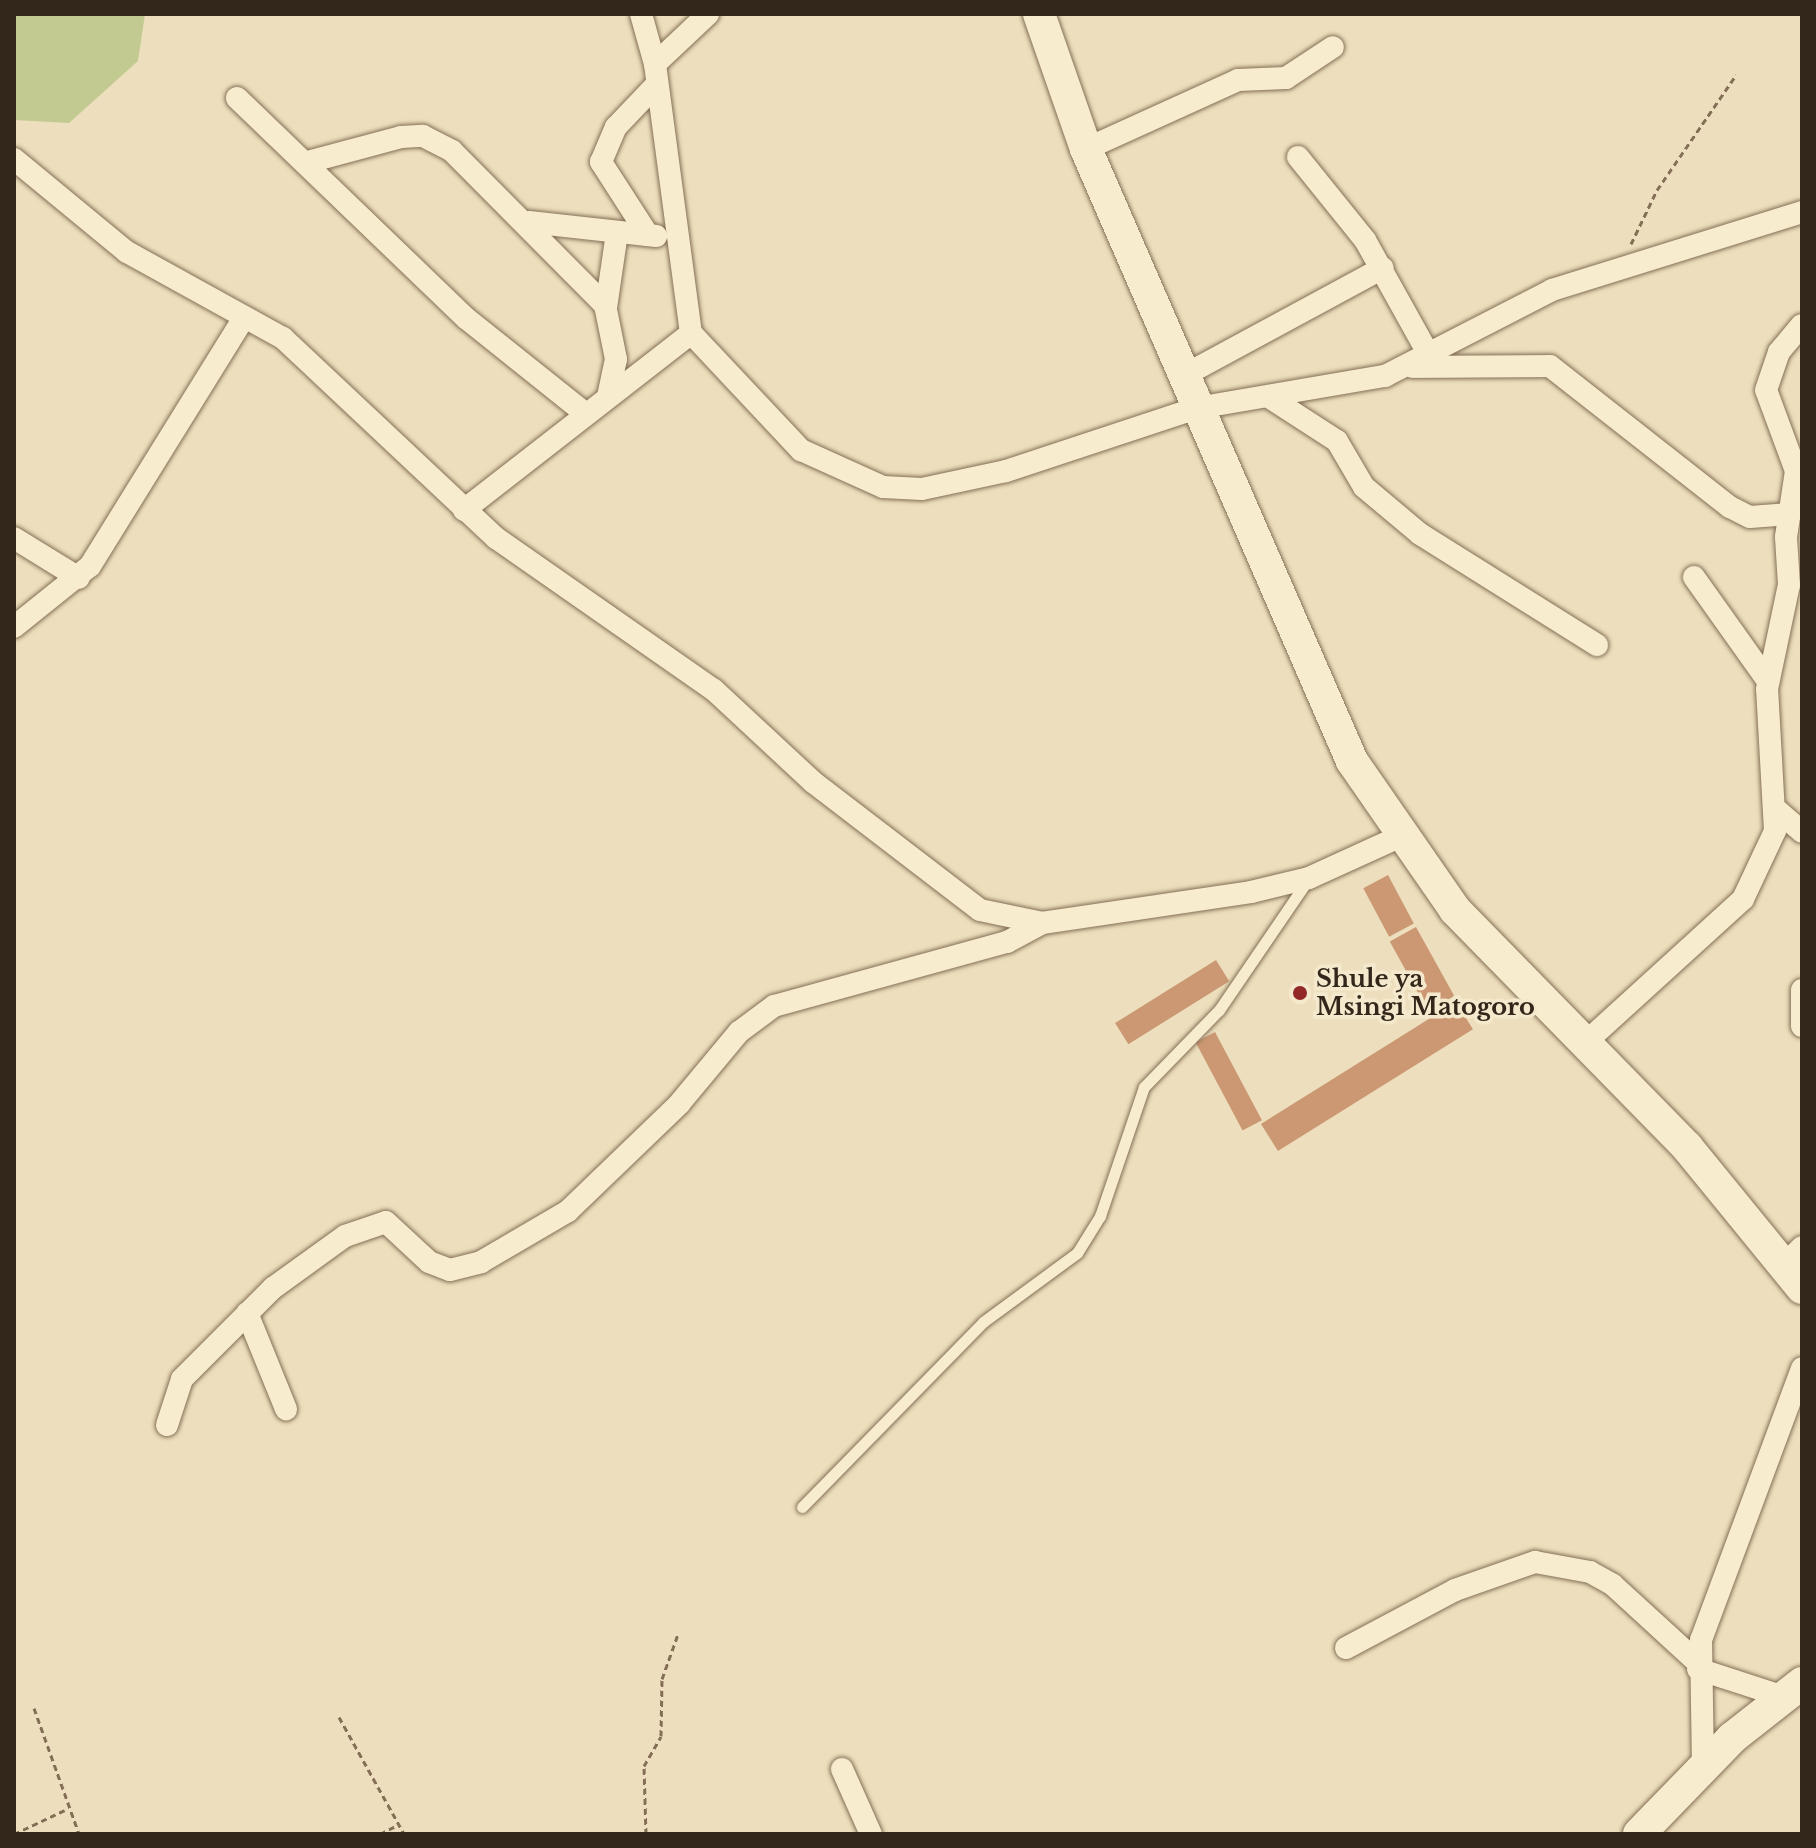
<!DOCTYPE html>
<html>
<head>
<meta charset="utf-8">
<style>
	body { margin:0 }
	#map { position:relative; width:1816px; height:1848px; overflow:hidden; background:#eddfbd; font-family:"Libre Baskerville",serif }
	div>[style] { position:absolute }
	.green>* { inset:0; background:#c3ca91 }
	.building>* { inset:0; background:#cb9873; transform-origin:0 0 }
	.path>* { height:3px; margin-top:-1.5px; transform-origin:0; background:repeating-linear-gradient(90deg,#846f56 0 6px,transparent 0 10px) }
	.roads { filter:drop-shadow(0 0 2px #846f56) drop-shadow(0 0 2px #846f56) }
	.lane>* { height:11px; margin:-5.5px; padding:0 5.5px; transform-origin:5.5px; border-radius:5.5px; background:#f8eccf }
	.street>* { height:22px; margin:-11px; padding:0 11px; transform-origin:11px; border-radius:11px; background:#f8eccf }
	.secondary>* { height:32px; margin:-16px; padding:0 16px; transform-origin:16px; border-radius:16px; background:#f8eccf }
	.dots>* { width:22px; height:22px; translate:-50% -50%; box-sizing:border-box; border:4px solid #f4e9cc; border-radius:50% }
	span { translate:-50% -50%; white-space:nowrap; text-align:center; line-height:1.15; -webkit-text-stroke:7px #f4e9cc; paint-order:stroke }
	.poi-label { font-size:24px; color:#33271b; font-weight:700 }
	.left { translate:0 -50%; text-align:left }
	.frame { position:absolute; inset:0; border:16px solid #33271b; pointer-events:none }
</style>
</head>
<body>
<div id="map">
	<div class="green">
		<div style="clip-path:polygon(14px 14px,145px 14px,138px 61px,69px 123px,14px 120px)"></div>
	</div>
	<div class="building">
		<div style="left:1388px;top:875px;width:55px;height:28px;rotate:62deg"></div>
		<div style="left:1416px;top:927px;width:79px;height:30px;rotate:61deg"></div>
		<div style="left:1216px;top:960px;width:25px;height:119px;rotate:58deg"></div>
		<div style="left:1456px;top:1002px;width:32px;height:230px;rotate:58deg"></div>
		<div style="left:1215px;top:1032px;width:100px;height:22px;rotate:62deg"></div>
	</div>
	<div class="path">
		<div style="left:1631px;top:244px;width:60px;rotate:-64.3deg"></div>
		<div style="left:1657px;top:190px;width:140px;rotate:-55.5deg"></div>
		<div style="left:34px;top:1708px;width:134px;rotate:70.3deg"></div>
		<div style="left:339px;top:1717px;width:134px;rotate:60.9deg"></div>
		<div style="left:14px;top:1834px;width:56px;rotate:-25.2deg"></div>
		<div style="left:380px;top:1834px;width:20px;rotate:-27deg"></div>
		<div style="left:646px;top:1834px;width:68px;rotate:-91.7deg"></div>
		<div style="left:644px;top:1766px;width:34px;rotate:-60deg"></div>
		<div style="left:661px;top:1736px;width:57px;rotate:-89deg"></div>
		<div style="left:662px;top:1679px;width:48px;rotate:-70.4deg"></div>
	</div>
	<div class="roads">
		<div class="lane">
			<div style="left:802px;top:1507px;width:259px;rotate:-45.6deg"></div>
			<div style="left:983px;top:1322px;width:117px;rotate:-36.3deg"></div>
			<div style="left:1077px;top:1253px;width:44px;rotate:-58.1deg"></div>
			<div style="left:1100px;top:1216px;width:136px;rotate:-71.2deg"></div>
			<div style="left:1144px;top:1087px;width:107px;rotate:-45.8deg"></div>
			<div style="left:1219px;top:1010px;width:156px;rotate:-55.7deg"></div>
		</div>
		<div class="street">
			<div style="left:641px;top:14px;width:52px;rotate:74.4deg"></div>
			<div style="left:655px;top:64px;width:271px;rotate:82.4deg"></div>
			<div style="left:691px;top:333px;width:161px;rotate:46.8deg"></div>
			<div style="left:801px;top:450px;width:90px;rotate:24.3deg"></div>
			<div style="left:883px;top:487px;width:39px;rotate:3deg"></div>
			<div style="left:922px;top:489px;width:86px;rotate:-12.1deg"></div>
			<div style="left:1006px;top:471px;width:201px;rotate:-18.3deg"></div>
			<div style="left:1197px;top:408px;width:191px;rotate:-9.7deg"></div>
			<div style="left:1385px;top:376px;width:188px;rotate:-27.2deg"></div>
			<div style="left:1552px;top:290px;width:262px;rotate:-17.3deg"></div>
			<div style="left:655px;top:64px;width:73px;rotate:-43.3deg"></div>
			<div style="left:237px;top:98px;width:319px;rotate:43.9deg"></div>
			<div style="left:467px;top:319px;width:152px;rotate:38.6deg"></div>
			<div style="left:1086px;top:149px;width:167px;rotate:-24.4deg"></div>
			<div style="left:1238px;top:80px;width:48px;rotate:-2.4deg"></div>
			<div style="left:1286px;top:78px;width:56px;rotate:-33.4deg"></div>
			<div style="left:1298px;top:157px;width:107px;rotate:51.1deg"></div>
			<div style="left:1365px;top:240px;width:132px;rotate:60.9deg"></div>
			<div style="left:14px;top:159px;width:146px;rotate:39.5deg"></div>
			<div style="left:127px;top:252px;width:178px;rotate:28.9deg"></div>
			<div style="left:283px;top:338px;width:292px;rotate:43.2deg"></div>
			<div style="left:496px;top:538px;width:266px;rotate:34.9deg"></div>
			<div style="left:714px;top:690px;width:135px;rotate:42.9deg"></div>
			<div style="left:813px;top:782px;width:210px;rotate:37.5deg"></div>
			<div style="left:980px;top:910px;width:63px;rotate:11.8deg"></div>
			<div style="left:1042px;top:923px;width:211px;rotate:-8.4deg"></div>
			<div style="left:1251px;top:892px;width:60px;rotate:-13.6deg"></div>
			<div style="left:1309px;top:878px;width:99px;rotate:-24.5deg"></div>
			<div style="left:308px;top:162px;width:96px;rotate:-15deg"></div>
			<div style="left:401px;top:137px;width:22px;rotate:-3deg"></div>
			<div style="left:423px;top:136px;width:33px;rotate:27deg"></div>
			<div style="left:452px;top:151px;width:217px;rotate:45.2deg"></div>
			<div style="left:605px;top:305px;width:55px;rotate:78.5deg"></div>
			<div style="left:616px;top:359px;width:39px;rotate:102deg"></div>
			<div style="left:529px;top:222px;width:128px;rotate:6.3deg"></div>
			<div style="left:648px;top:235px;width:87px;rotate:-122.8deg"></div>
			<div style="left:601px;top:162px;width:38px;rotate:-67deg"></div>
			<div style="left:616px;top:127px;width:59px;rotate:-46.4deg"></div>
			<div style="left:606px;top:308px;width:76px;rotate:-81.7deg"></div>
			<div style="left:1413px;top:367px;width:137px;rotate:-0.4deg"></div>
			<div style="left:1550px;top:366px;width:229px;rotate:38.1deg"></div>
			<div style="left:1730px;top:507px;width:22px;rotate:27deg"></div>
			<div style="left:1750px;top:517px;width:40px;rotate:-4.3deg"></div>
			<div style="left:1183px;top:376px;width:227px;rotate:-28.4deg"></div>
			<div style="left:1269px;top:397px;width:81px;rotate:32.9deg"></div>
			<div style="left:1337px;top:441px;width:53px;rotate:59.6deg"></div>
			<div style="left:1364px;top:487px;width:73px;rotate:40deg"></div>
			<div style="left:1420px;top:534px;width:209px;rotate:32.1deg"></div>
			<div style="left:464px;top:510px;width:288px;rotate:-37.9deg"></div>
			<div style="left:14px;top:538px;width:76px;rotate:31.6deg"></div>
			<div style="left:1694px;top:577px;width:128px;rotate:54.6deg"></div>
			<div style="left:14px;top:627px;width:97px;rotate:-38.8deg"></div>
			<div style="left:90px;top:566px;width:292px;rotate:-58.2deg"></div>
			<div style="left:1778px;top:811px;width:32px;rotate:41deg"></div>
			<div style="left:1802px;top:990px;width:36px;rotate:90deg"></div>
			<div style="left:1586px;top:1042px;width:212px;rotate:-42.3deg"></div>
			<div style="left:1743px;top:899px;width:75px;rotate:-64.8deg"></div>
			<div style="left:1775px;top:831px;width:142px;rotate:-93.2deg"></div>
			<div style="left:1767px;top:689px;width:106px;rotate:-78.1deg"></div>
			<div style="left:1789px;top:585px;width:48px;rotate:-93.6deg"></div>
			<div style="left:1786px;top:537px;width:67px;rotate:-81.4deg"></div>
			<div style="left:1796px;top:471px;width:86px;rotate:-110.3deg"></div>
			<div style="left:1766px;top:390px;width:40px;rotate:-71.1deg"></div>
			<div style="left:1779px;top:352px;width:35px;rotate:-50deg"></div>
			<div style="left:1784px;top:1265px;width:25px;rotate:-45deg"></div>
			<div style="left:247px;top:1313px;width:104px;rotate:67.9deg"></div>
			<div style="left:167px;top:1425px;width:48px;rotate:-71.9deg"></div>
			<div style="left:182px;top:1379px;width:129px;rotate:-45deg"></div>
			<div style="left:273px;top:1288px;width:89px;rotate:-35.8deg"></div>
			<div style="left:345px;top:1236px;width:43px;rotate:-18.9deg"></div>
			<div style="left:386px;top:1222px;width:59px;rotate:42.9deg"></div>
			<div style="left:429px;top:1262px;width:22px;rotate:21deg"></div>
			<div style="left:450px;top:1270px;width:32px;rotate:-14deg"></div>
			<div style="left:481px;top:1262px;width:101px;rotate:-30.4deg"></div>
			<div style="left:568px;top:1211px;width:154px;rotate:-43.9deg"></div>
			<div style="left:679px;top:1104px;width:94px;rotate:-50.2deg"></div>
			<div style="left:739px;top:1032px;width:44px;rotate:-36.6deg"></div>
			<div style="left:774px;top:1006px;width:242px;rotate:-15.4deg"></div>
			<div style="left:1007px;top:942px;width:38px;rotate:-28deg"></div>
			<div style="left:1346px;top:1648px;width:123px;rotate:-28deg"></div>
			<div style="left:1455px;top:1590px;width:85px;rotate:-19.3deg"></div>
			<div style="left:1535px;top:1562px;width:56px;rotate:10.3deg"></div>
			<div style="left:1590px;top:1572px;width:26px;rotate:29deg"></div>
			<div style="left:1613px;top:1585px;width:115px;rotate:42.5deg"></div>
			<div style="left:1698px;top:1669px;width:87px;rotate:18deg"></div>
			<div style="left:1703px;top:1767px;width:127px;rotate:-90.9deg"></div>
			<div style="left:1701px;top:1640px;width:290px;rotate:-69.6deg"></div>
			<div style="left:842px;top:1769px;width:71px;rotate:66deg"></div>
		</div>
		<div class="secondary">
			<div style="left:1039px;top:14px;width:143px;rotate:70.8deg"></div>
			<div style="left:1086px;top:149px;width:667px;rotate:66.51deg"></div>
			<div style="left:1352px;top:761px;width:181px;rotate:55.3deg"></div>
			<div style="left:1455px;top:910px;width:332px;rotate:45.6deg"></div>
			<div style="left:1687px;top:1147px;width:182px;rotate:50.8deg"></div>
			<div style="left:1639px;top:1834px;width:134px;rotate:-45.9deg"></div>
			<div style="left:1732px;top:1738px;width:89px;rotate:-38.2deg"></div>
		</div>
	</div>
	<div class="dots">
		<div style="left:1300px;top:993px;background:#922827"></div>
	</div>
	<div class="poi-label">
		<span class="left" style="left:1316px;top:993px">Shule ya<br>Msingi Matogoro</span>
	</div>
	<div class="frame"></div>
</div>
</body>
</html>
